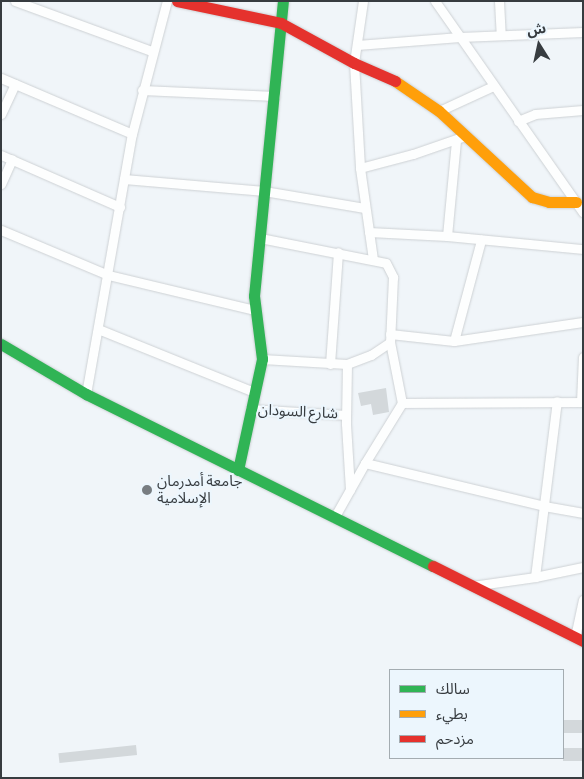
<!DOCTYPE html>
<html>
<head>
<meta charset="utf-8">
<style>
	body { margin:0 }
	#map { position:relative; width:584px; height:779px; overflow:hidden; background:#f0f5f9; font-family:"Sofia Sans Condensed","Noto Sans Arabic",sans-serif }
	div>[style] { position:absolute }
	.building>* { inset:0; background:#d3d8db; transform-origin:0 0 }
	.roads { filter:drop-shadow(0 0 1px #cdd1d4) drop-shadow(0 0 1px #cdd1d4) }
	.street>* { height:9px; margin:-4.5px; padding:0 4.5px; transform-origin:4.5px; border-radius:4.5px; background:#fdfefe }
	.fast>* { height:11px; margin:-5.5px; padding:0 5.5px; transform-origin:5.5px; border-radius:5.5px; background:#30b455 }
	.slow>* { height:11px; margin:-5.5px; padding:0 5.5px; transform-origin:5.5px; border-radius:5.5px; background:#ff9f0a }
	.jam>* { height:11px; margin:-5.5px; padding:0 5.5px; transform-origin:5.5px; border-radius:5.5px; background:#e5322d }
	.dots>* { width:14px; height:14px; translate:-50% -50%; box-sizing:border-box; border:2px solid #ecf6fd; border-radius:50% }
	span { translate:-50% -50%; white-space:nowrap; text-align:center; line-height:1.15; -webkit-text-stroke:4px #ecf6fd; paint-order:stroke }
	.street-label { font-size:15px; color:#373c40 }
	.poi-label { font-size:15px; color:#373c40 }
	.left { translate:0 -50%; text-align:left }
	.frame { position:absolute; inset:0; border:2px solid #373c40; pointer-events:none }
	.legend { position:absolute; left:389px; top:669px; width:175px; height:90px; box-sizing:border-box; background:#ecf6fd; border:1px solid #a4acb1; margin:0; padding:6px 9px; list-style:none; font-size:15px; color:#373c40 }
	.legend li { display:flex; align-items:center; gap:10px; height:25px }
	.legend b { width:25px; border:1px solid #a4acb1 }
	.north { position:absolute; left:514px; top:20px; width:50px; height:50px; -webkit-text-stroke:4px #ecf6fd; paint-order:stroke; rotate:350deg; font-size:14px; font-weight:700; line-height:20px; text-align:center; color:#373c40 }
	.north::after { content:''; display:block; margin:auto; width:18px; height:22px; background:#373c40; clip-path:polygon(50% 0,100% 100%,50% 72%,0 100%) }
</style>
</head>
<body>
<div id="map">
	<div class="building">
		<div style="clip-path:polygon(386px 388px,389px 412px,373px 415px,371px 404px,361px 406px,358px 393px)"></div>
		<div style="left:583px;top:720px;width:13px;height:20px;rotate:90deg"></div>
		<div style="left:136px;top:745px;width:10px;height:78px;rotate:84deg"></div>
		<div style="left:583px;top:748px;width:13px;height:20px;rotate:90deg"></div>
	</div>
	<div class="roads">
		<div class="street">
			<div style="left:15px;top:1px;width:146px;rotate:20.1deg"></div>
			<div style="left:363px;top:1px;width:63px;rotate:98.3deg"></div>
			<div style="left:354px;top:63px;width:105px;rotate:86.7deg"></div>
			<div style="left:360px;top:168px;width:92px;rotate:81.9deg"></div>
			<div style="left:435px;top:1px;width:258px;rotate:55deg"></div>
			<div style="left:499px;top:1px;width:34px;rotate:87deg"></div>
			<div style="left:357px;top:45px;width:103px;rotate:-4.4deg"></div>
			<div style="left:460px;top:37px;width:123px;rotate:-2.3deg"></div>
			<div style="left:1px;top:78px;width:142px;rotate:23.1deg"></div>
			<div style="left:142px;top:90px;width:133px;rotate:2.6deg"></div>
			<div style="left:439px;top:111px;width:60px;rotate:-24.8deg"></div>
			<div style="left:1px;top:114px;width:33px;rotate:-65deg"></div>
			<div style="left:518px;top:121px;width:18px;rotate:-22deg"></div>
			<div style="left:535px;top:114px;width:48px;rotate:-4.8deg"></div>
			<div style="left:1px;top:155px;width:130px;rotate:23.6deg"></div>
			<div style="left:360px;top:168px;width:55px;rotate:-14.8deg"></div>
			<div style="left:413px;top:154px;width:55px;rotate:-19.1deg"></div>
			<div style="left:124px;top:179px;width:141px;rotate:4.9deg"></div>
			<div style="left:264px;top:191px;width:102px;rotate:9.6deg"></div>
			<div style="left:1px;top:184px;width:27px;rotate:-66deg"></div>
			<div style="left:1px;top:230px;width:116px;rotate:22.8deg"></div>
			<div style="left:108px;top:275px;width:151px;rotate:13.4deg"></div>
			<div style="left:369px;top:232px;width:78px;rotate:2.9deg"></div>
			<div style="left:447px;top:236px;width:137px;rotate:5.5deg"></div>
			<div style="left:447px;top:236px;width:96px;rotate:-84.6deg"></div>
			<div style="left:260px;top:238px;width:128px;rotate:11.2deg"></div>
			<div style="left:386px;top:263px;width:16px;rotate:63deg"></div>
			<div style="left:393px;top:277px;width:65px;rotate:92.6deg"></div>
			<div style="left:390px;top:342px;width:62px;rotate:78.9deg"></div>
			<div style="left:98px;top:329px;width:168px;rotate:22deg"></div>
			<div style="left:390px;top:334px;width:64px;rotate:6.2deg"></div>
			<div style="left:454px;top:341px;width:130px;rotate:-8.4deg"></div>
			<div style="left:454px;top:341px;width:105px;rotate:-75deg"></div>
			<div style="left:262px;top:359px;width:85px;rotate:3.4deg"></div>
			<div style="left:347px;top:364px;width:26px;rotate:-21deg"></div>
			<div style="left:371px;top:355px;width:23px;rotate:-34deg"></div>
			<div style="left:330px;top:364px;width:112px;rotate:-85.9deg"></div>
			<div style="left:347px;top:364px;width:60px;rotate:91deg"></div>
			<div style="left:346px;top:424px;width:66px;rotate:86.5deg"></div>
			<div style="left:86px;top:394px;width:264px;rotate:-80deg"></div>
			<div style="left:132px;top:134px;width:138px;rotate:-75.3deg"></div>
			<div style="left:581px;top:402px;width:45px;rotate:-87.5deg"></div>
			<div style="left:250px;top:409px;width:96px;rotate:3.6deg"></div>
			<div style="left:365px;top:463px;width:70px;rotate:-58.3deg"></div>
			<div style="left:402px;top:403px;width:181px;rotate:-0.3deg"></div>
			<div style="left:334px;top:518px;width:63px;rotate:-60.6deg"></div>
			<div style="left:365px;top:463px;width:184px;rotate:13.5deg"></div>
			<div style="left:544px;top:506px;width:40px;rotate:10deg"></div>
			<div style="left:535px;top:577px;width:177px;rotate:-82.9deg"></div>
			<div style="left:472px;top:586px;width:64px;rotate:-8.1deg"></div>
			<div style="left:535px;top:577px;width:49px;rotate:-11.8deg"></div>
			<div style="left:575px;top:637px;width:38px;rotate:-78deg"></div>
		</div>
		<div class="fast">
			<div style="left:1px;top:344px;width:99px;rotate:30.5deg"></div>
			<div style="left:86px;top:394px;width:387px;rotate:26.4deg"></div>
			<div style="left:238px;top:470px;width:114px;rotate:-77.8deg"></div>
			<div style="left:262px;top:359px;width:64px;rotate:-97.2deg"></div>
			<div style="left:254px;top:296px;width:296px;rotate:-84.4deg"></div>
		</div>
		<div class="slow">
			<div style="left:395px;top:81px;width:53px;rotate:34.3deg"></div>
			<div style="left:439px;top:111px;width:127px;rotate:42.8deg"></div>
			<div style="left:532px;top:197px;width:18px;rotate:16deg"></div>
			<div style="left:549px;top:202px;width:27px"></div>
		</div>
		<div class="jam">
			<div style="left:177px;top:1px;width:106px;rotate:11.9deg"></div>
			<div style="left:281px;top:23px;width:83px;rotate:28.7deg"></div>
			<div style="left:354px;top:63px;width:45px;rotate:23.7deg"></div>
			<div style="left:433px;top:566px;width:168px;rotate:26.6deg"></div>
		</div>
	</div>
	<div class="dots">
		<div style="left:147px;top:490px;background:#787d81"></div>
	</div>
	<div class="street-label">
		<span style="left:298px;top:412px;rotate:3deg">شارع السودان</span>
	</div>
	<div class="poi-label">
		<span class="left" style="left:157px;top:490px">جامعة أمدرمان<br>الإسلامية</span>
	</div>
	<div class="frame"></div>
	<ul class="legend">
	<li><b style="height:6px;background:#30b455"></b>سالك</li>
	<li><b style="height:6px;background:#ff9f0a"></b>بطيء</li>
	<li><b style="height:6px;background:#e5322d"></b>مزدحم</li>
	</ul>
	<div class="north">ش</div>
</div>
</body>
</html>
